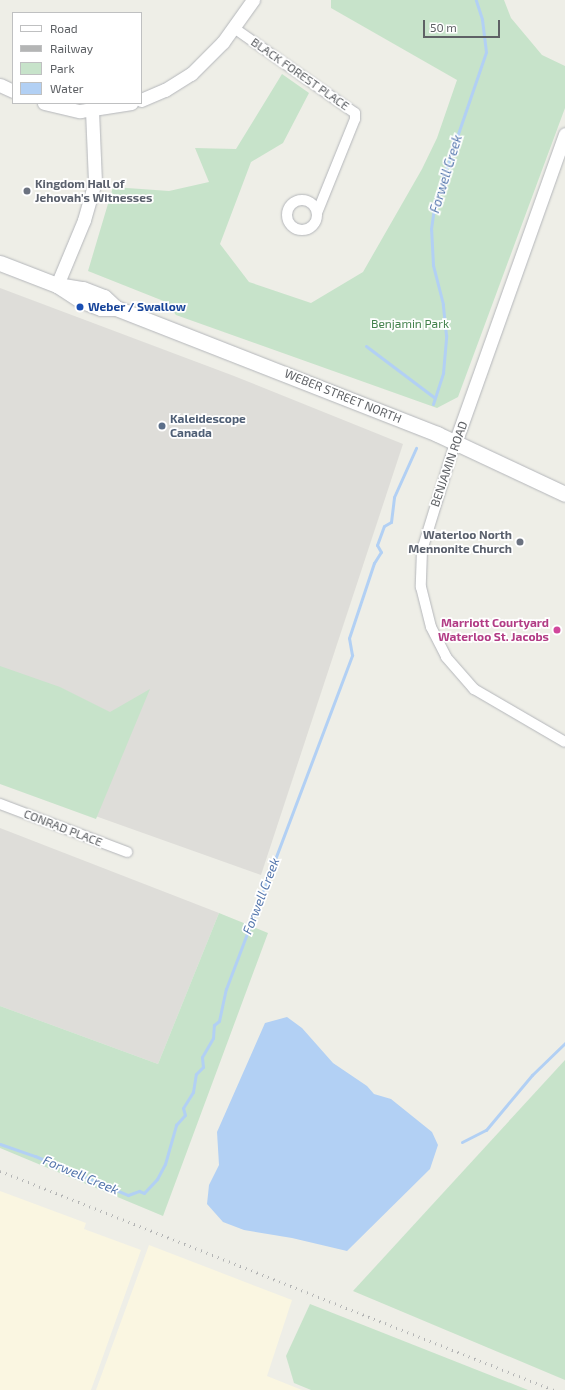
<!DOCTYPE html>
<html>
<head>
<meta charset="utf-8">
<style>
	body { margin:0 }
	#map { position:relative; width:565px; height:1390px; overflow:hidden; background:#eeeee7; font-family:"Exo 2",sans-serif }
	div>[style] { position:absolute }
	.commercial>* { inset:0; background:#faf6e1 }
	.industrial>* { inset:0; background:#deddd9 }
	.green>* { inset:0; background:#c7e3ca }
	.water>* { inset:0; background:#b2d0f4 }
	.stream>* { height:3px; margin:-1.5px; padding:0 1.5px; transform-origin:1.5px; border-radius:1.5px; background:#b2d0f4 }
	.roads { filter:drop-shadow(0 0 1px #b4b6ba) drop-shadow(0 0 1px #b4b6ba) }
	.minor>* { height:10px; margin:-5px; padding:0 5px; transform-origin:5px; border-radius:5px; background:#fff }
	.minor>.ring { margin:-5px; padding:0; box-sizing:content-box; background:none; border:10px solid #fff; border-radius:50% }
	.tertiary>* { height:13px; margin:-6.5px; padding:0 6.5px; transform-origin:6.5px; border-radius:6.5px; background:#fff }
	.secondary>* { height:15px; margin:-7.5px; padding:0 7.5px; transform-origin:7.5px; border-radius:7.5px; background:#fff }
	.rail>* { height:3px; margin-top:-1.5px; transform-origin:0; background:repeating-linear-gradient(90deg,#b4b5b5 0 1px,transparent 0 6px) }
	.dots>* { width:11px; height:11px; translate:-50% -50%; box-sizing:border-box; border:2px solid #fff; border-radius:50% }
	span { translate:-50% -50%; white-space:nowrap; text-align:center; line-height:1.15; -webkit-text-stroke:3.5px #fff; paint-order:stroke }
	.street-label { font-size:12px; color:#5e6165 }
	.worship-label { font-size:12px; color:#5b616d; font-weight:700 }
	.left { translate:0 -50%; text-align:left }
	.right { translate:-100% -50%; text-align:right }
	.transit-label { font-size:12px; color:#164399; font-weight:700 }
	.park-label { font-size:12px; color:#42814b }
	.service-label { font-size:12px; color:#4e5e75; font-weight:700 }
	.hotel-label { font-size:12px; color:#b23c85; font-weight:700 }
	.water-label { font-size:13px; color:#5476ad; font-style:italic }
	.legend { position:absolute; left:12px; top:12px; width:130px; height:92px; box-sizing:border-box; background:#fff; border:1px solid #bfc0c1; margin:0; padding:5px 7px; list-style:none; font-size:12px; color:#5e6165 }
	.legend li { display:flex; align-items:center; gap:8px; height:20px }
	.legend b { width:20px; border:1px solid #bfc0c1 }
	.scale { position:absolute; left:423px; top:20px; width:77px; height:18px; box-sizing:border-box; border:2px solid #5e6165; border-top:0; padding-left:5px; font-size:12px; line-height:14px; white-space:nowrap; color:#5e6165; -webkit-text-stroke:3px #fff; paint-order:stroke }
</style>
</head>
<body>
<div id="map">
	<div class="commercial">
		<div style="clip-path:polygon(0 1191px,86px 1223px,84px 1229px,141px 1250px,91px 1390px,0 1390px)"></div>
		<div style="clip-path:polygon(149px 1245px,292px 1300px,267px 1376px,302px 1390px,96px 1390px)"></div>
	</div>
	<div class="industrial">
		<div style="clip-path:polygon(0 288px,234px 376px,403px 444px,261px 875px,0 782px)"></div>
		<div style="clip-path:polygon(0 828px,219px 913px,158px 1064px,0 1006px)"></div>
	</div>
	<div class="green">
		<div style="clip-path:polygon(331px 0,504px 0,511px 18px,542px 55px,565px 66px,565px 108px,458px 397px,437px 408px,176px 315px,166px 302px,88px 271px,113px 187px,169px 191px,209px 182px,195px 148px,236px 149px,282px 74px,309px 93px,283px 143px,251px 162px,220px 244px,249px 282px,311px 303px,363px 272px,422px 169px,437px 138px,457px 80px,331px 8px)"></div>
		<div style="clip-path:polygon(0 666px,60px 687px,110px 712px,150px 689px,96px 819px,0 784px)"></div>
		<div style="clip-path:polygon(219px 913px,268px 933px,163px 1216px,0 1148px,0 1006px,158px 1064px)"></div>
		<div style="clip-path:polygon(565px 1060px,565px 1380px,353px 1291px)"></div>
		<div style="clip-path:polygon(310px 1304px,528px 1390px,311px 1390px,294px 1383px,286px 1356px)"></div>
	</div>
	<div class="water">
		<div style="clip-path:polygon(287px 1017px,302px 1028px,333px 1063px,367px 1086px,374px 1094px,391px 1099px,432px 1132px,438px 1145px,430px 1169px,347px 1251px,292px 1238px,244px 1230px,223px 1222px,207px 1204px,209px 1185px,219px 1165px,217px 1132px,265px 1023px)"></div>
	</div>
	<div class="stream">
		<div style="left:366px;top:346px;width:86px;rotate:37deg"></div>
		<div style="left:433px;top:404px;width:33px;rotate:-72deg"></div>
		<div style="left:443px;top:373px;width:38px;rotate:-85deg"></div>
		<div style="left:446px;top:335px;width:31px;rotate:-96deg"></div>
		<div style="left:443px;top:304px;width:40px;rotate:-104.4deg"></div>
		<div style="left:433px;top:265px;width:36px;rotate:-93deg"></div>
		<div style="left:431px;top:229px;width:28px;rotate:-82deg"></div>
		<div style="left:435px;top:201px;width:157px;rotate:-71.1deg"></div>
		<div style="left:486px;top:52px;width:33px;rotate:-97deg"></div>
		<div style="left:482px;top:19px;width:20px;rotate:-108deg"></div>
		<div style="left:462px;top:1142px;width:27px;rotate:-27deg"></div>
		<div style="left:486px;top:1130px;width:72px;rotate:-50.1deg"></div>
		<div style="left:532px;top:1075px;width:46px;rotate:-44.1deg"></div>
		<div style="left:0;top:1144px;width:37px;rotate:19deg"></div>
		<div style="left:35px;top:1156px;width:101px;rotate:22.8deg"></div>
		<div style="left:128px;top:1195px;width:12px;rotate:-20deg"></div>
		<div style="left:139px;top:1191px;width:5px;rotate:22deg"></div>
		<div style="left:144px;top:1193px;width:19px;rotate:-47deg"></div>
		<div style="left:157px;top:1179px;width:17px;rotate:-62deg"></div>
		<div style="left:165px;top:1164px;width:41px;rotate:-74.2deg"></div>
		<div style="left:176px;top:1125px;width:13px;rotate:-48deg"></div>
		<div style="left:185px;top:1115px;width:7px;rotate:-106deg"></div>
		<div style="left:183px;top:1108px;width:19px;rotate:-58deg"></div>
		<div style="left:193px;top:1092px;width:18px;rotate:-81deg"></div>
		<div style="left:196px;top:1074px;width:10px;rotate:-45deg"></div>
		<div style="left:203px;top:1067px;width:10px;rotate:-96deg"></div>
		<div style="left:202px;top:1057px;width:22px;rotate:-60deg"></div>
		<div style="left:213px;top:1038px;width:13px;rotate:-86deg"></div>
		<div style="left:214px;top:1025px;width:6px;rotate:-39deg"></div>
		<div style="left:219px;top:1021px;width:33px;rotate:-78deg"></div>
		<div style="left:226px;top:989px;width:357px;rotate:-69.3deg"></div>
		<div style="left:352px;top:655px;width:17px;rotate:-100deg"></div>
		<div style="left:349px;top:638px;width:79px;rotate:-71.6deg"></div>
		<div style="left:374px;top:563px;width:13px;rotate:-58deg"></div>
		<div style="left:381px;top:552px;width:8px;rotate:-120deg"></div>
		<div style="left:377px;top:545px;width:20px;rotate:-70deg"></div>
		<div style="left:384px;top:526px;width:8px;rotate:-30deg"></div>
		<div style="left:391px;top:522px;width:25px;rotate:-83deg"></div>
		<div style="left:394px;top:497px;width:54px;rotate:-65.8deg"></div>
	</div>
	<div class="roads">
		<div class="minor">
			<div style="left:234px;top:28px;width:148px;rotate:35.1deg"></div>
			<div style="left:355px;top:113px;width:6px;rotate:90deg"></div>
			<div style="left:355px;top:119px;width:101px;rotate:112deg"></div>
			<div class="ring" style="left:287px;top:200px;width:20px;height:20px"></div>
			<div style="left:455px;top:443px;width:112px;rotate:107.1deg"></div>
			<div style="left:422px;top:550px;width:37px;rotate:92deg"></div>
			<div style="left:421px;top:587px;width:41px;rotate:76deg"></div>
			<div style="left:431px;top:627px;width:34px;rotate:63deg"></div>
			<div style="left:446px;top:657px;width:43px;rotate:48.8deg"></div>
			<div style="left:474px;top:689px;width:105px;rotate:30.2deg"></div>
			<div style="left:0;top:804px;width:136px;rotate:20.7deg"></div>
		</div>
		<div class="tertiary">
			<div style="left:0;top:85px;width:14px;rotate:25deg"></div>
			<div style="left:141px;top:100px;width:26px;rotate:-23deg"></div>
			<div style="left:165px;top:90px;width:31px;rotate:-32deg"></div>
			<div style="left:191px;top:74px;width:45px;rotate:-45deg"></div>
			<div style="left:223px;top:42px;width:52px;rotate:-54.5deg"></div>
			<div style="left:44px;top:103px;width:37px;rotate:13deg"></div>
			<div style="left:80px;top:111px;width:52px;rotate:-8.9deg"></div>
			<div style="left:57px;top:285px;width:70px;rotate:-67.4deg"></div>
			<div style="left:84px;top:220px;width:40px;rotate:-74deg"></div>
			<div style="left:95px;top:182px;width:71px;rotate:-92.4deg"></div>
			<div style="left:455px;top:443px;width:328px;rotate:-70.4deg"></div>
		</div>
		<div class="secondary">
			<div style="left:0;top:263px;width:61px;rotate:21.1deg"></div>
			<div style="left:57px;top:285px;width:26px;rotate:9deg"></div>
			<div style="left:83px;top:289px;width:22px;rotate:21deg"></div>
			<div style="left:104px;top:297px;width:16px;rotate:43deg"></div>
			<div style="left:57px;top:285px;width:27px;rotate:33deg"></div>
			<div style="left:80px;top:300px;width:22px;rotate:21deg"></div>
			<div style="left:101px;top:308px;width:15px"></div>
			<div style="left:116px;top:308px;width:345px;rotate:21.4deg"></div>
			<div style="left:437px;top:434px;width:141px;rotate:25.1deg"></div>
		</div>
	</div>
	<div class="rail">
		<div style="left:0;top:1171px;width:596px;rotate:21.57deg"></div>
	</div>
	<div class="dots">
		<div style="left:27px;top:191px;background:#6b7280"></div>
		<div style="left:80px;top:307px;background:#1a4fb4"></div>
		<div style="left:162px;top:426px;background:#5c6f8a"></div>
		<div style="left:520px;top:542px;background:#6b7280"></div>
		<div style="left:557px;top:630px;background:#d1479c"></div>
	</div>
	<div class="street-label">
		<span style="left:300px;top:74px;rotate:35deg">BLACK FOREST PLACE</span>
		<span style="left:343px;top:396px;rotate:22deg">WEBER STREET NORTH</span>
		<span style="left:449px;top:464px;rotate:-71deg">BENJAMIN ROAD</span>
		<span style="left:63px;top:828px;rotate:21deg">CONRAD PLACE</span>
	</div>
	<div class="worship-label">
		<span class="left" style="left:35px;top:191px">Kingdom Hall of<br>Jehovah's Witnesses</span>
		<span class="right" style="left:512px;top:542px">Waterloo North<br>Mennonite Church</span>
	</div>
	<div class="transit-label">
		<span class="left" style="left:88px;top:307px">Weber / Swallow</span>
	</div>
	<div class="park-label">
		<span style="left:410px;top:324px">Benjamin Park</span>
	</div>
	<div class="service-label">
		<span class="left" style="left:170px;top:426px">Kaleidescope<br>Canada</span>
	</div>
	<div class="hotel-label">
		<span class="right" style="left:549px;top:630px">Marriott Courtyard<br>Waterloo St. Jacobs</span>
	</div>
	<div class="water-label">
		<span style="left:446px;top:174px;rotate:-73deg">Forwell Creek</span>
		<span style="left:261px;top:896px;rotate:-69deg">Forwell Creek</span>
		<span style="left:81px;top:1175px;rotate:23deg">Forwell Creek</span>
	</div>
	<ul class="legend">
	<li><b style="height:5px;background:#fff"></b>Road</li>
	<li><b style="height:5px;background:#b4b5b5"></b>Railway</li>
	<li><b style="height:11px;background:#c7e3ca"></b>Park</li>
	<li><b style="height:11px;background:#b2d0f4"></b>Water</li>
	</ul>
	<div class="scale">50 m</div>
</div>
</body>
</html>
